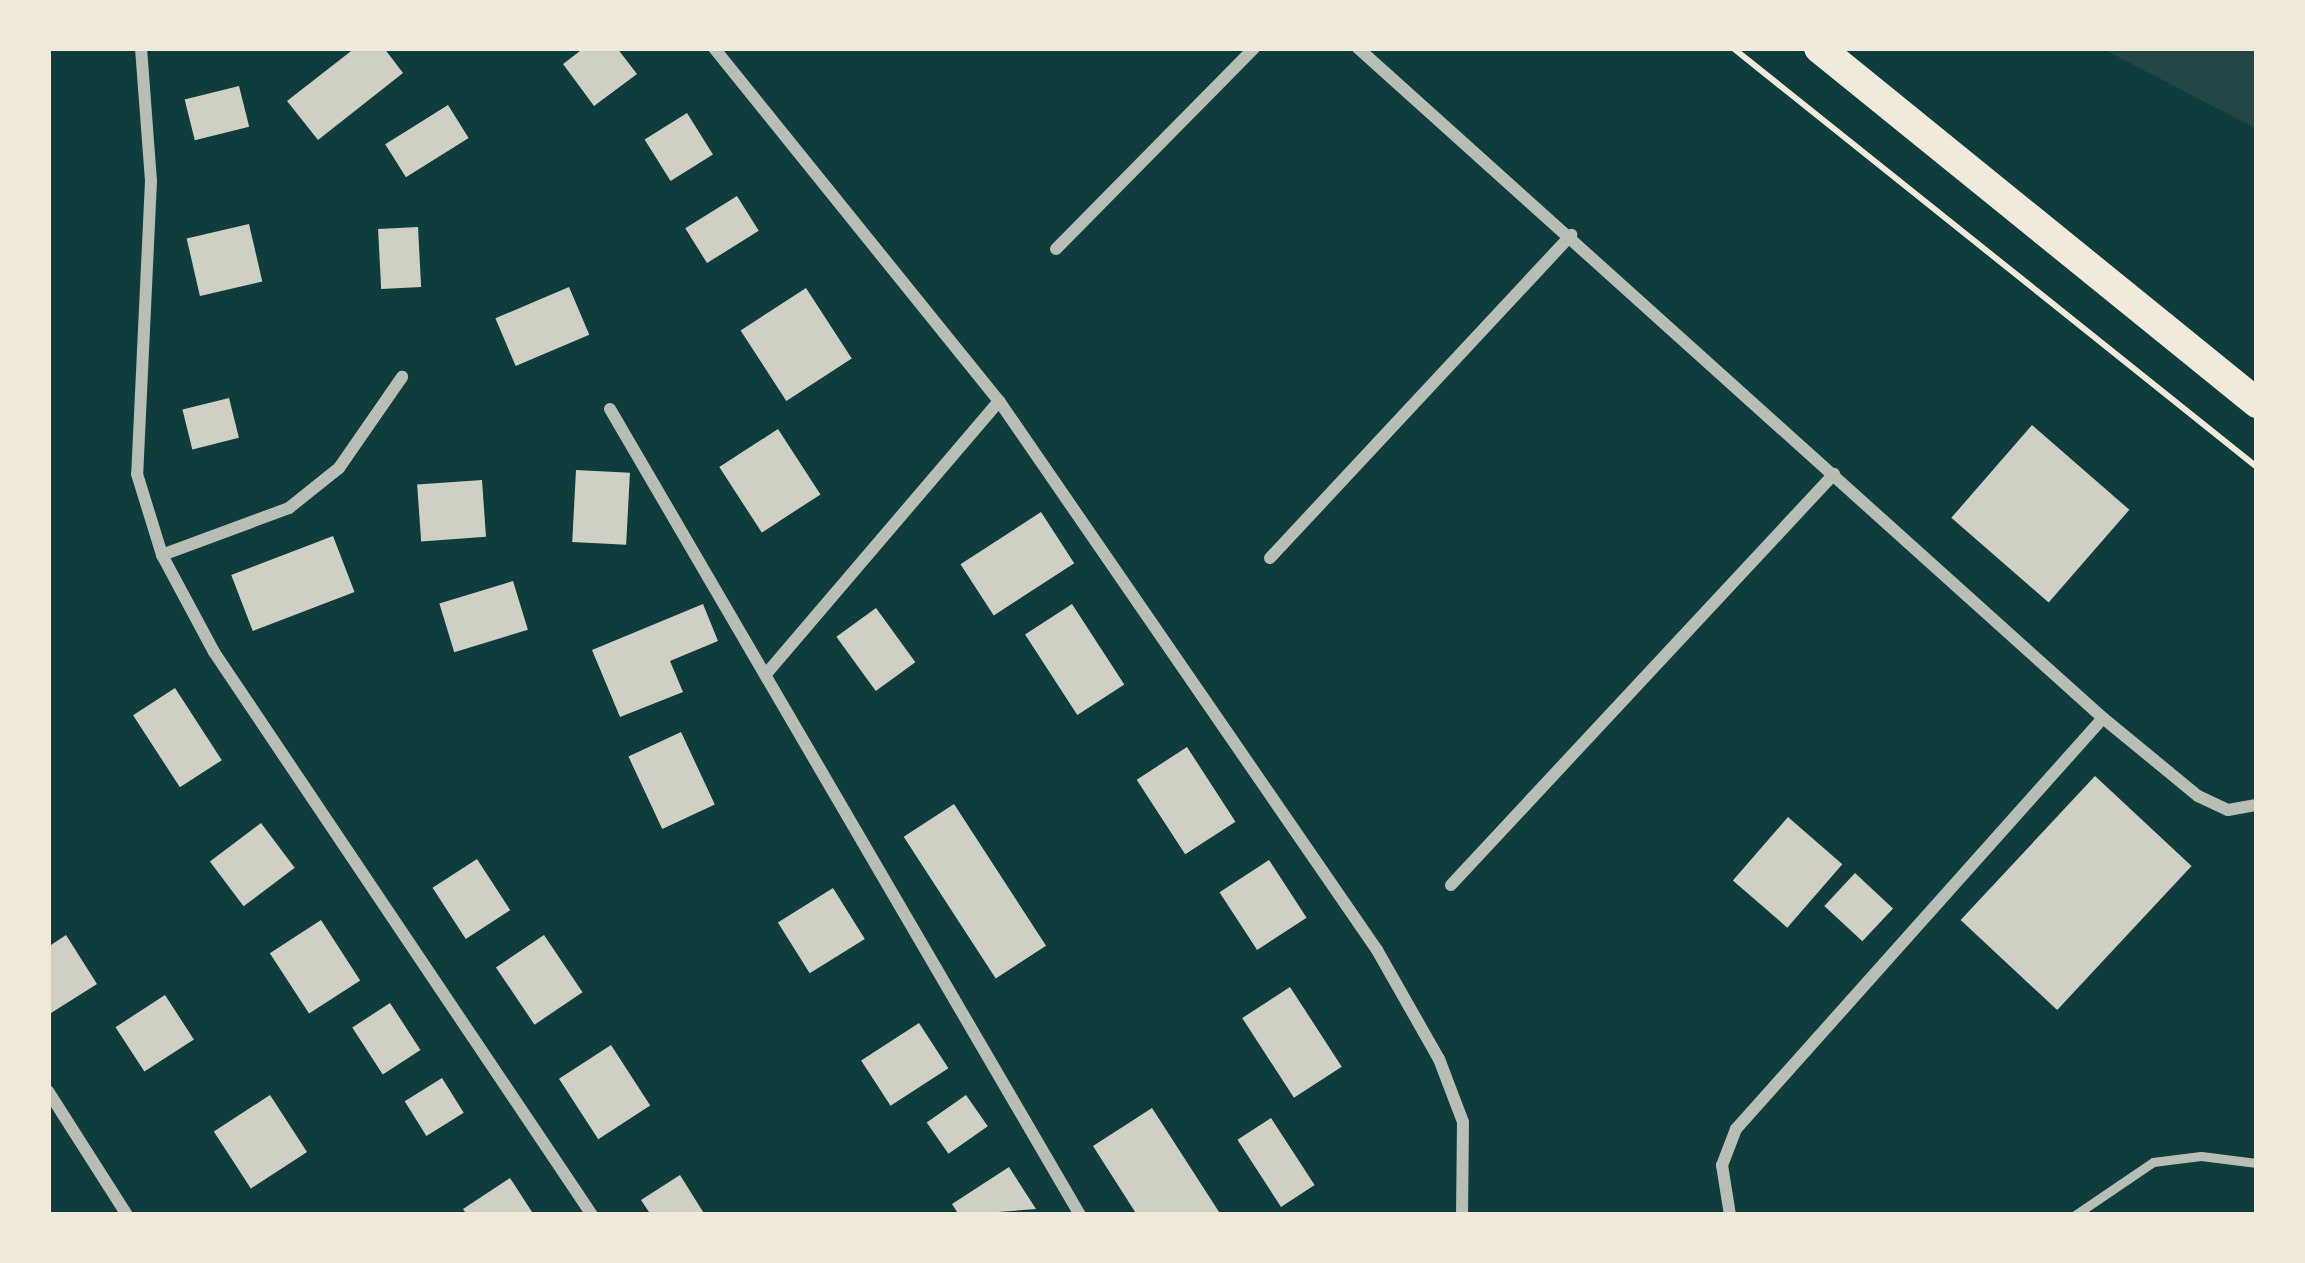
<!DOCTYPE html>
<html>
<head>
<meta charset="utf-8">
<style>
	body { margin:0 }
	#map { position:relative; width:2305px; height:1263px; overflow:hidden; background:#0f3d3e; font-family:"Noto Sans",sans-serif }
	div>[style] { position:absolute }
	.green>* { inset:0; background:#244646 }
	.building>* { inset:0; background:#cfcfc3; transform-origin:0 0 }
	.path>* { height:6px; margin:-3px; padding:0 3px; transform-origin:3px; border-radius:3px; background:#f1e9da }
	.service>* { height:9px; margin:-4.5px; padding:0 4.5px; transform-origin:4.5px; border-radius:4.5px; background:#b8beb3 }
	.minor>* { height:12px; margin:-6px; padding:0 6px; transform-origin:6px; border-radius:6px; background:#b8beb3 }
	.primary>* { height:30px; margin:-15px; padding:0 15px; transform-origin:15px; border-radius:15px; background:#f1e9da }
	span { translate:-50% -50%; white-space:nowrap; text-align:center; line-height:1.15; -webkit-text-stroke:10px #f1e9da; paint-order:stroke }
	.frame { position:absolute; inset:0; border:51px solid #f1e9da; pointer-events:none }
</style>
</head>
<body>
<div id="map">
	<div class="green">
		<div style="clip-path:polygon(2101px 48px,2257px 48px,2257px 129px)"></div>
	</div>
	<div class="building">
		<div style="clip-path:polygon(355px 48px,384px 48px,403px 73px,318px 140px,287px 101px)"></div>
		<div style="clip-path:polygon(584px 48px,617px 48px,637px 74px,594px 106px,563px 64px)"></div>
		<div style="left:239px;top:86px;width:42px;height:56px;rotate:76deg"></div>
		<div style="left:448px;top:105px;width:39px;height:74px;rotate:58deg"></div>
		<div style="left:687px;top:113px;width:49px;height:50px;rotate:58deg"></div>
		<div style="left:737px;top:196px;width:41px;height:61px;rotate:58deg"></div>
		<div style="left:249px;top:224px;width:59px;height:64px;rotate:77deg"></div>
		<div style="left:418px;top:227px;width:60px;height:40px;rotate:87deg"></div>
		<div style="left:569px;top:287px;width:52px;height:80px;rotate:67deg"></div>
		<div style="left:806px;top:288px;width:84px;height:78px;rotate:57deg"></div>
		<div style="left:229px;top:398px;width:41px;height:48px;rotate:76deg"></div>
		<div style="left:2032px;top:425px;width:129px;height:123px;rotate:41deg"></div>
		<div style="left:778px;top:429px;width:78px;height:70px;rotate:57deg"></div>
		<div style="left:576px;top:470px;width:54px;height:72px;rotate:3deg"></div>
		<div style="left:482px;top:480px;width:57px;height:65px;rotate:86deg"></div>
		<div style="left:1041px;top:512px;width:61px;height:96px;rotate:57deg"></div>
		<div style="left:333px;top:536px;width:60px;height:109px;rotate:69deg"></div>
		<div style="left:513px;top:581px;width:51px;height:77px;rotate:73deg"></div>
		<div style="clip-path:polygon(703px 604px,718px 641px,670px 661px,683px 692px,620px 717px,592px 650px)"></div>
		<div style="left:1072px;top:604px;width:96px;height:56px;rotate:57deg"></div>
		<div style="left:876px;top:608px;width:67px;height:49px;rotate:54deg"></div>
		<div style="left:175px;top:688px;width:86px;height:50px;rotate:57deg"></div>
		<div style="left:681px;top:732px;width:80px;height:58px;rotate:65deg"></div>
		<div style="left:1187px;top:747px;width:89px;height:60px;rotate:57deg"></div>
		<div style="left:2095px;top:776px;width:132px;height:197px;rotate:43deg"></div>
		<div style="left:954px;top:804px;width:169px;height:60px;rotate:57deg"></div>
		<div style="left:1788px;top:817px;width:72px;height:84px;rotate:41deg"></div>
		<div style="left:261px;top:823px;width:56px;height:64px;rotate:53deg"></div>
		<div style="left:477px;top:859px;width:61px;height:53px;rotate:57deg"></div>
		<div style="left:1269px;top:860px;width:69px;height:59px;rotate:57deg"></div>
		<div style="left:1855px;top:873px;width:52px;height:45px;rotate:43deg"></div>
		<div style="left:833px;top:888px;width:60px;height:65px;rotate:58deg"></div>
		<div style="left:321px;top:920px;width:72px;height:61px;rotate:57deg"></div>
		<div style="clip-path:polygon(66px 935px,97px 984px,51px 1013px,48px 947px)"></div>
		<div style="left:544px;top:935px;width:69px;height:58px;rotate:56deg"></div>
		<div style="left:1290px;top:987px;width:95px;height:57px;rotate:57deg"></div>
		<div style="left:165px;top:995px;width:53px;height:59px;rotate:57deg"></div>
		<div style="left:390px;top:1003px;width:56px;height:45px;rotate:57deg"></div>
		<div style="left:919px;top:1023px;width:54px;height:69px;rotate:57deg"></div>
		<div style="left:611px;top:1045px;width:72px;height:62px;rotate:57deg"></div>
		<div style="left:442px;top:1078px;width:41px;height:44px;rotate:58deg"></div>
		<div style="left:270px;top:1095px;width:68px;height:67px;rotate:57deg"></div>
		<div style="left:966px;top:1095px;width:38px;height:48px;rotate:55deg"></div>
		<div style="clip-path:polygon(1152px 1108px,1221px 1215px,1137px 1215px,1093px 1146px)"></div>
		<div style="left:1271px;top:1118px;width:80px;height:40px;rotate:57deg"></div>
		<div style="clip-path:polygon(1009px 1167px,1036px 1209px,959px 1215px,952px 1204px)"></div>
		<div style="clip-path:polygon(680px 1175px,705px 1215px,651px 1215px,641px 1200px)"></div>
		<div style="clip-path:polygon(510px 1178px,534px 1215px,467px 1215px,463px 1209px)"></div>
	</div>
	<div class="path">
		<div style="left:1733px;top:48px;width:671px;rotate:38.65deg"></div>
	</div>
	<div class="service">
		<div style="left:2075px;top:1215px;width:94px;rotate:-34.2deg"></div>
		<div style="left:2153px;top:1162px;width:48px;rotate:-7.1deg"></div>
		<div style="left:2201px;top:1156px;width:56px;rotate:7.1deg"></div>
	</div>
	<div class="minor">
		<div style="left:141px;top:48px;width:133px;rotate:85.7deg"></div>
		<div style="left:151px;top:181px;width:293px;rotate:92.7deg"></div>
		<div style="left:137px;top:474px;width:85px;rotate:72.8deg"></div>
		<div style="left:162px;top:555px;width:110px;rotate:61.8deg"></div>
		<div style="left:214px;top:652px;width:678px;rotate:56.12deg"></div>
		<div style="left:714px;top:48px;width:454px;rotate:51.1deg"></div>
		<div style="left:999px;top:401px;width:667px;rotate:55.45deg"></div>
		<div style="left:1377px;top:950px;width:125px;rotate:60.4deg"></div>
		<div style="left:1439px;top:1059px;width:67px;rotate:69.1deg"></div>
		<div style="left:1463px;top:1122px;width:93px;rotate:90.6deg"></div>
		<div style="left:1358px;top:48px;width:1002px;rotate:41.97deg"></div>
		<div style="left:2103px;top:718px;width:551px;rotate:131.76deg"></div>
		<div style="left:1736px;top:1129px;width:39px;rotate:111deg"></div>
		<div style="left:1722px;top:1165px;width:51px;rotate:80.9deg"></div>
		<div style="left:1056px;top:249px;width:282px;rotate:-45.4deg"></div>
		<div style="left:610px;top:409px;width:933px;rotate:59.75deg"></div>
		<div style="left:162px;top:555px;width:135px;rotate:-20.3deg"></div>
		<div style="left:289px;top:508px;width:64px;rotate:-38.7deg"></div>
		<div style="left:339px;top:468px;width:111px;rotate:-55.3deg"></div>
		<div style="left:1270px;top:558px;width:442px;rotate:-47deg"></div>
		<div style="left:766px;top:674px;width:359px;rotate:-49.5deg"></div>
		<div style="left:2103px;top:718px;width:123px;rotate:39.4deg"></div>
		<div style="left:2198px;top:796px;width:33px;rotate:25deg"></div>
		<div style="left:2228px;top:810px;width:29px;rotate:-10deg"></div>
		<div style="left:1451px;top:885px;width:562px;rotate:-47.02deg"></div>
		<div style="left:48px;top:1091px;width:147px;rotate:57.5deg"></div>
	</div>
	<div class="primary">
		<div style="left:1819px;top:48px;width:564px;rotate:39.02deg"></div>
	</div>
	<div class="frame"></div>
</div>
</body>
</html>
